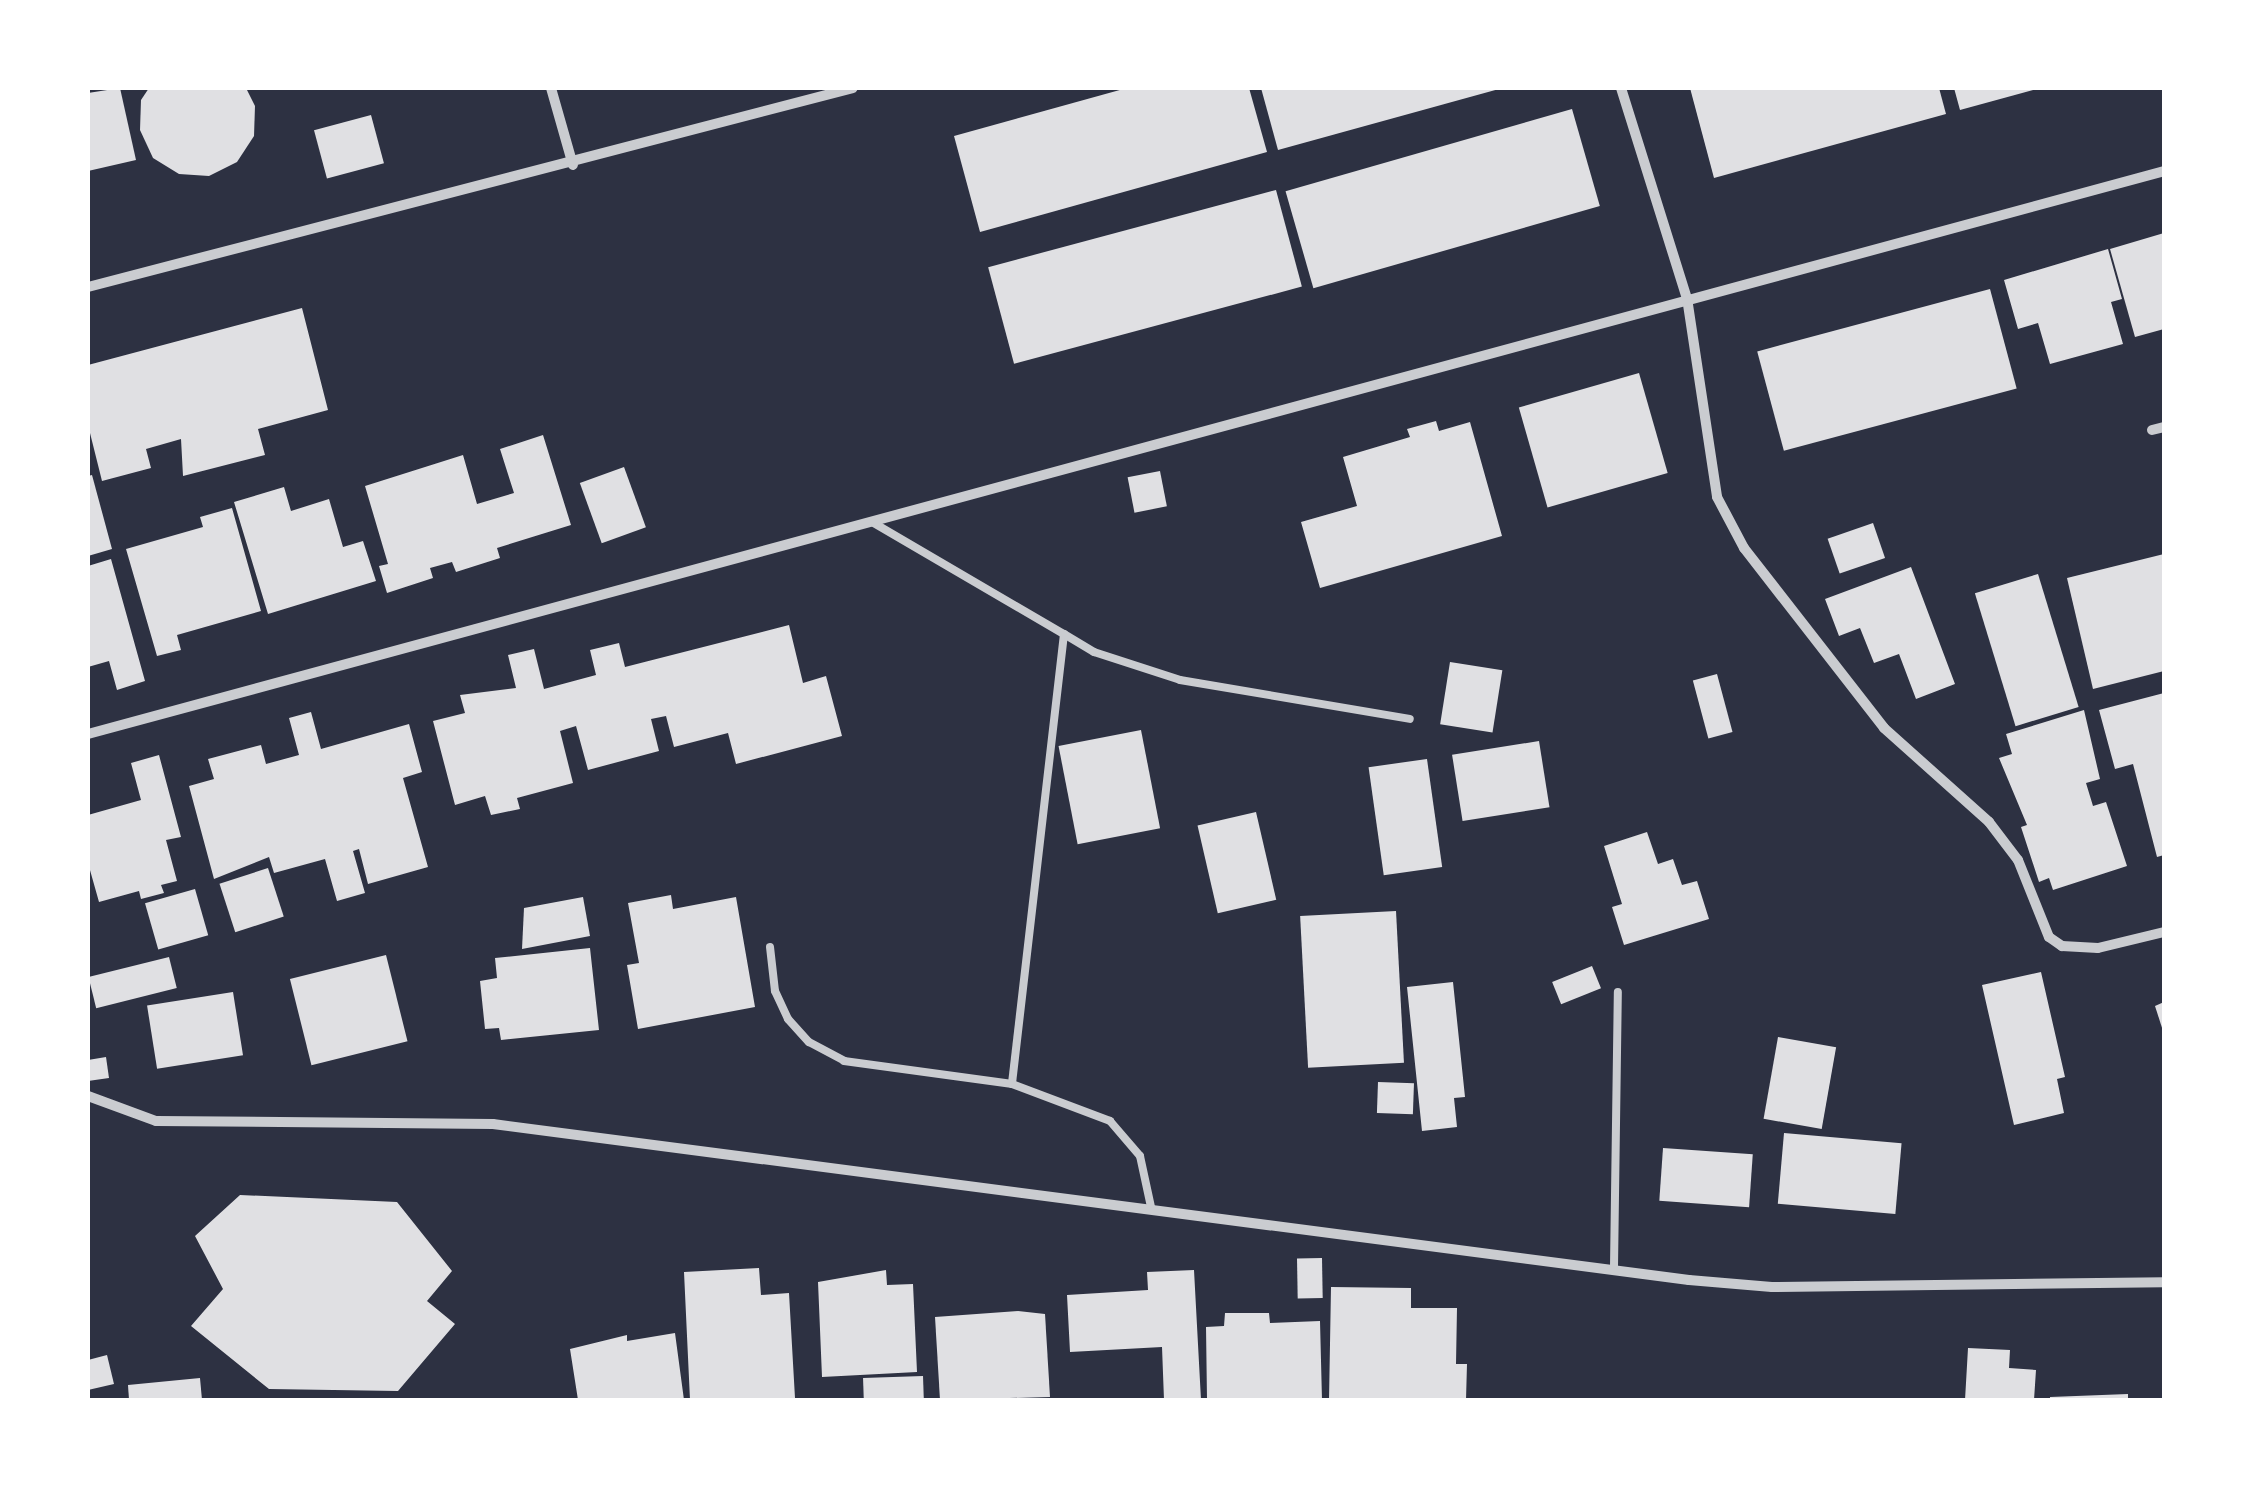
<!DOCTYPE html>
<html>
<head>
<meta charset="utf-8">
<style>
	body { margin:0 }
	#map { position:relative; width:2252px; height:1488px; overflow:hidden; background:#2d3142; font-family:"Source Sans 3",sans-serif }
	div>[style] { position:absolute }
	.building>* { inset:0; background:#e0e0e3; transform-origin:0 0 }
	.service>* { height:8px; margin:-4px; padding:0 4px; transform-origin:4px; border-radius:4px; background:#caccd0 }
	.minor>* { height:10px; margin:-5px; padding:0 5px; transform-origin:5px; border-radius:5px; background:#caccd0 }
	span { translate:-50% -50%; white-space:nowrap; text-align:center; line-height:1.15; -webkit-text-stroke:8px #fff; paint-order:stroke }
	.frame { position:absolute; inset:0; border:90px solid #fff; pointer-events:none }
</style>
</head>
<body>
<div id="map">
	<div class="building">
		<div style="clip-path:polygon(120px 88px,136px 160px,88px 171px,88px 93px)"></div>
		<div style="clip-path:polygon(149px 88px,246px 88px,255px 106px,254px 136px,237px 162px,209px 176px,179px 174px,153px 158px,140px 130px,141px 100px)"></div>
		<div style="clip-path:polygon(1127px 88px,1249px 88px,1267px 152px,980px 232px,954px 136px)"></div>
		<div style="clip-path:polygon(1261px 88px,1499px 88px,1499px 89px,1278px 150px)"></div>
		<div style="clip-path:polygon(1690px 88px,1939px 88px,1946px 114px,1714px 178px)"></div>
		<div style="clip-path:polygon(1954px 88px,2036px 88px,2037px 89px,1960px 110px)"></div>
		<div style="left:1572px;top:109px;width:101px;height:298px;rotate:74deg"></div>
		<div style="left:371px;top:115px;width:50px;height:59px;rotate:75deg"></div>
		<div style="left:1276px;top:190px;width:100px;height:298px;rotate:75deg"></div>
		<div style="clip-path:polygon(2164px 233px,2164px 329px,2135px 337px,2110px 249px)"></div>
		<div style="clip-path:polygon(2108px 249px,2122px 299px,2111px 302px,2123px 344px,2050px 364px,2038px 323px,2018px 329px,2004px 280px)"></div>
		<div style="left:1990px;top:289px;width:103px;height:241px;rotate:75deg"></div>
		<div style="clip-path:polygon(302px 308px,328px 410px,258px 429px,265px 455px,183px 476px,181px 439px,146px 449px,151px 468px,102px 481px,88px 425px,88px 365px)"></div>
		<div style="left:1639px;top:373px;width:104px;height:125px;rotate:74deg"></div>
		<div style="clip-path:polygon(1436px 421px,1439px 431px,1470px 422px,1502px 536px,1320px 588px,1301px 522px,1357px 506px,1343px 457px,1410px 437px,1407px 429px)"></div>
		<div style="clip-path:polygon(543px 435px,571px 525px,497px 548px,500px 558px,456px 572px,452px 562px,430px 568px,433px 578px,387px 593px,379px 566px,388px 564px,365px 486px,463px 455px,477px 504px,514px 493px,500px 449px)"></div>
		<div style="left:624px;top:467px;width:64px;height:47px;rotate:70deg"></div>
		<div style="left:1160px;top:471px;width:36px;height:33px;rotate:79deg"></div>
		<div style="clip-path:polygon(92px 475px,112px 549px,88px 556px,88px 476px)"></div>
		<div style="clip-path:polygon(284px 487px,291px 511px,329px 499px,343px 547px,363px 541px,376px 581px,268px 614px,234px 502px)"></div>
		<div style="clip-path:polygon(232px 508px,261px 611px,177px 635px,181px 650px,157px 656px,126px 549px,203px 527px,200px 517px)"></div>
		<div style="left:1873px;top:523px;width:37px;height:48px;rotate:71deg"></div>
		<div style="clip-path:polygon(2164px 554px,2164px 671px,2093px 689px,2067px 578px)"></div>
		<div style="clip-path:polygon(111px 559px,145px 681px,117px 690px,109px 661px,88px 667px,88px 566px)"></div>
		<div style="clip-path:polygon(1911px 567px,1955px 684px,1916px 699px,1899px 654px,1874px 663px,1860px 628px,1839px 636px,1825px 599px)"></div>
		<div style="left:2038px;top:574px;width:139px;height:66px;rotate:73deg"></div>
		<div style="clip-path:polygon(789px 625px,803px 683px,826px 676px,842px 736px,736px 764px,728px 733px,674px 747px,666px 716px,651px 719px,659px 751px,588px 770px,576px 726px,560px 731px,573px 783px,517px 798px,520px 809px,491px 815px,485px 796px,455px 805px,433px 721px,465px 713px,460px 695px,516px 688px,508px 655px,534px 649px,544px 689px,596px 675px,590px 650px,619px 643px,625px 667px)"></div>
		<div style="left:1450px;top:662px;width:53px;height:63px;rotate:9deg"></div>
		<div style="left:1717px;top:674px;width:60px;height:25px;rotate:75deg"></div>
		<div style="clip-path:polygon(2164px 693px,2164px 855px,2157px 857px,2133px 764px,2115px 769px,2099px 710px)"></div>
		<div style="clip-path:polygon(2084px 710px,2100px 779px,2086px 783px,2093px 806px,2106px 802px,2127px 866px,2053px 890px,2049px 878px,2039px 882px,2021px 827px,2027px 825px,1999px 758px,2012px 754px,2006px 734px)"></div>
		<div style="clip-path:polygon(311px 712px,321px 749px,409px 724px,422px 772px,403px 778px,428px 867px,368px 884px,359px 849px,353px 851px,365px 893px,337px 901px,325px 859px,274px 873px,269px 857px,214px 879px,189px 786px,214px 779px,208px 759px,261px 745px,266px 764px,299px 755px,289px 718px)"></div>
		<div style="left:1141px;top:730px;width:100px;height:84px;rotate:79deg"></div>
		<div style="left:1539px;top:741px;width:67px;height:88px;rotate:81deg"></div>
		<div style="clip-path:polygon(159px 755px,181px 837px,166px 840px,177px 881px,161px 885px,164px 893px,141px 899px,139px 891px,99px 902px,88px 863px,88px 815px,141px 800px,131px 763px)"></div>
		<div style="left:1427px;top:759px;width:109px;height:59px;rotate:82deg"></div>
		<div style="left:1256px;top:812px;width:90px;height:60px;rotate:77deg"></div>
		<div style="clip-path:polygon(1647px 832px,1658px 864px,1673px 859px,1682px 885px,1697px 881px,1709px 919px,1624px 945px,1612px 907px,1622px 904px,1604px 846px)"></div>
		<div style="left:268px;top:868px;width:51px;height:51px;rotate:72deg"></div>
		<div style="left:195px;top:889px;width:48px;height:52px;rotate:74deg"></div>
		<div style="clip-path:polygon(671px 895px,673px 909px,736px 897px,755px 1007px,638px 1029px,627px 965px,639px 963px,628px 903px)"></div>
		<div style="clip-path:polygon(583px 897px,590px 936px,522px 949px,524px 908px)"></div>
		<div style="left:1396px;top:911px;width:152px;height:96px;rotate:87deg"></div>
		<div style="clip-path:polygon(590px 948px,599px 1030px,501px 1040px,499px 1028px,485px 1029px,480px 981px,497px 978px,495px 958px)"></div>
		<div style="left:386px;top:955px;width:89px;height:99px;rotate:76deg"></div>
		<div style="left:169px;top:957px;width:32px;height:83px;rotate:76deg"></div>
		<div style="left:1592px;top:966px;width:24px;height:43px;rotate:68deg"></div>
		<div style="clip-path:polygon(2041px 972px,2065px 1077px,2057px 1079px,2064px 1113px,2014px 1125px,1982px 985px)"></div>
		<div style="clip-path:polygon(1453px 982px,1465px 1097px,1454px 1098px,1457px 1127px,1422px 1131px,1407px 987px)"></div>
		<div style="left:233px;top:992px;width:64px;height:87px;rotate:81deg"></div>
		<div style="clip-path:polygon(2164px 1002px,2164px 1034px,2155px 1006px)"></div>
		<div style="left:1778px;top:1037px;width:59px;height:83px;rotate:10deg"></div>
		<div style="clip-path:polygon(106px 1057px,109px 1078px,88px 1081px,88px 1060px)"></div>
		<div style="left:1378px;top:1082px;width:36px;height:31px;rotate:2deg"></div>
		<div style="left:1784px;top:1133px;width:118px;height:71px;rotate:5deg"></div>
		<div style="left:1663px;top:1148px;width:90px;height:53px;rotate:4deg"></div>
		<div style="clip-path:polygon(240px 1195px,397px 1202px,452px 1271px,427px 1301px,455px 1324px,398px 1391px,269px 1389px,191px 1326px,223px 1289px,195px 1236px)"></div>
		<div style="left:1322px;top:1258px;width:40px;height:25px;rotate:89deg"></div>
		<div style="clip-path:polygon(759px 1268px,761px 1295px,789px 1293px,795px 1398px,690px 1400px,684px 1272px)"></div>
		<div style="clip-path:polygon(886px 1270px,887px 1285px,913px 1284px,917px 1372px,822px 1377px,818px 1282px)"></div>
		<div style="clip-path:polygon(1194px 1270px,1201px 1400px,1164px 1400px,1162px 1347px,1070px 1352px,1067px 1295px,1148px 1290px,1147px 1272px)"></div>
		<div style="clip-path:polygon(1331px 1287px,1411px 1288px,1411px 1308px,1457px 1308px,1456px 1364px,1467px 1364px,1466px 1400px,1329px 1400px)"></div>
		<div style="clip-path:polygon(1018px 1311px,1045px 1314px,1050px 1397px,940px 1400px,935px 1317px)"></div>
		<div style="clip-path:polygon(1225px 1313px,1269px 1313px,1270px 1323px,1320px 1321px,1322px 1400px,1207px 1400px,1206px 1327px,1224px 1326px)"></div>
		<div style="clip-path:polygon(675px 1333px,684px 1400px,578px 1400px,570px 1349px,627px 1335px,627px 1341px)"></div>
		<div style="clip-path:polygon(1968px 1348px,2010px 1350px,2009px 1368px,2036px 1370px,2034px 1400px,1965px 1400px)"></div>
		<div style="clip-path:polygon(107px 1355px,114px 1384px,88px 1390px,88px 1360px)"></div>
		<div style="left:923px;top:1376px;width:24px;height:60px;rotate:88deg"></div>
		<div style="clip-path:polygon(200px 1378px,202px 1400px,129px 1400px,128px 1385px)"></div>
		<div style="clip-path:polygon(2128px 1394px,2128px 1400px,2050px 1400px,2050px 1397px)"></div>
	</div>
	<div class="service">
		<div style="left:872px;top:522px;width:222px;rotate:30.3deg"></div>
		<div style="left:1064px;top:634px;width:453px;rotate:96.6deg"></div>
		<div style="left:1064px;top:634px;width:35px;rotate:31deg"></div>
		<div style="left:1094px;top:652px;width:90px;rotate:18deg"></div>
		<div style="left:1180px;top:680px;width:233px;rotate:9.6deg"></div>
		<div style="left:770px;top:947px;width:44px;rotate:83.5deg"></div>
		<div style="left:775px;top:991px;width:31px;rotate:65deg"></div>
		<div style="left:788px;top:1019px;width:31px;rotate:48deg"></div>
		<div style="left:809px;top:1042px;width:40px;rotate:28deg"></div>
		<div style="left:844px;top:1061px;width:170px;rotate:7.8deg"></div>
		<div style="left:1012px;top:1084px;width:105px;rotate:20.7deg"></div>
		<div style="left:1110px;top:1121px;width:46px;rotate:49.4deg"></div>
		<div style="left:1140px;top:1156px;width:52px;rotate:77.8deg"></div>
		<div style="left:1614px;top:1267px;width:275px;rotate:-89.2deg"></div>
	</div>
	<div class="minor">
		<div style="left:551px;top:88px;width:80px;rotate:74.1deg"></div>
		<div style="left:1621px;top:88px;width:220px;rotate:72.6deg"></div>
		<div style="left:1687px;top:298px;width:201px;rotate:81.4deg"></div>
		<div style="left:1717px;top:497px;width:58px;rotate:62.1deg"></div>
		<div style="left:1744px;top:548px;width:228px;rotate:52.1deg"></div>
		<div style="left:1884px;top:728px;width:141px;rotate:41.8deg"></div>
		<div style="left:1989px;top:822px;width:48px;rotate:52.7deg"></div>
		<div style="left:2018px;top:860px;width:83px;rotate:68.1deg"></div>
		<div style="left:2049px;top:937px;width:16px;rotate:35deg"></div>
		<div style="left:2062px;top:946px;width:36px;rotate:3deg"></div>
		<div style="left:2098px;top:948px;width:68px;rotate:-13.6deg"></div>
		<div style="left:88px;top:287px;width:790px;rotate:-14.58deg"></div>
		<div style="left:2152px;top:430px;width:12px;rotate:-14deg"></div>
		<div style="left:88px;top:734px;width:2151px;rotate:-15.17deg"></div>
		<div style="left:88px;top:1096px;width:72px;rotate:20.2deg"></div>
		<div style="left:156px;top:1121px;width:337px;rotate:0.5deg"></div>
		<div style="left:493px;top:1124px;width:1206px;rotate:7.43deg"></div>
		<div style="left:1689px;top:1280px;width:83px;rotate:4.8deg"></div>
		<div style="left:1772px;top:1287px;width:392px;rotate:-0.7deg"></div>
	</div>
	<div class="frame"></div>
</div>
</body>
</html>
